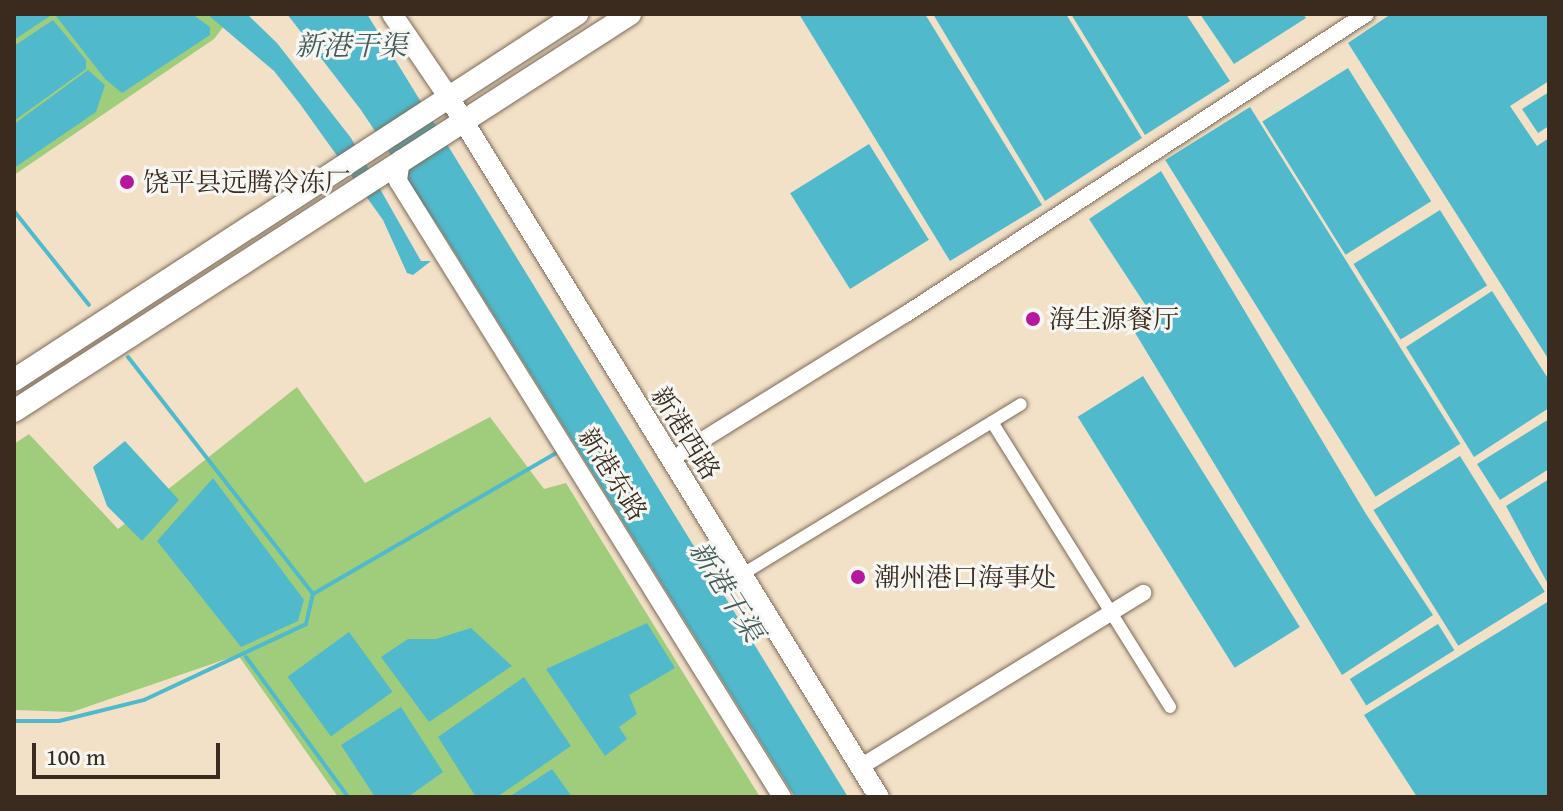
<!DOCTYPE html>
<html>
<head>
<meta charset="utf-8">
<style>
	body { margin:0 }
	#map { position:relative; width:1563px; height:811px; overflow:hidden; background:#f3e1c7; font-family:"Gentium Book Plus","Noto Serif SC",serif }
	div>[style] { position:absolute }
	.green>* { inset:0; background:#9fcd7b }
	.water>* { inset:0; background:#50bacc; transform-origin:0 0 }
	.stream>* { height:4px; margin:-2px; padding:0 2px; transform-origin:2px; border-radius:2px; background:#50bacc }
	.roads { filter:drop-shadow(0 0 2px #7b6a59) drop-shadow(0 0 2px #7b6a59) }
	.minor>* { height:12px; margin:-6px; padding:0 6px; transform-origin:6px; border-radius:6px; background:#fff }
	.tertiary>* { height:16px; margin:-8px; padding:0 8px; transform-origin:8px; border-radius:8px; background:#fff }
	.secondary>* { height:18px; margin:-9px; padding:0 9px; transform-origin:9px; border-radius:9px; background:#fff }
	.primary>* { height:20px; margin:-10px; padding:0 10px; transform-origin:10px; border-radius:10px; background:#fff }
	.trunk>* { height:22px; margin:-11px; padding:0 11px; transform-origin:11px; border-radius:11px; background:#fff }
	.dots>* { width:22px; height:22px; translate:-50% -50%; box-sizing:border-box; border:4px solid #f6f6f2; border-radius:50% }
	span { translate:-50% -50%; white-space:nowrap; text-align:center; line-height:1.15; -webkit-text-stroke:6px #f6f6f2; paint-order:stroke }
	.poi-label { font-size:26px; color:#3b2a1e }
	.left { translate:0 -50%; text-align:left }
	.street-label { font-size:26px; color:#3b2a1e }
	.water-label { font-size:28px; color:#425c5b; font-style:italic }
	.frame { position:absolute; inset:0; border:16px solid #3b2a1e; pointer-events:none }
	.scale { position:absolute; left:32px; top:743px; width:188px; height:36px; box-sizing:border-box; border:4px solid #3b2a1e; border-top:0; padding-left:10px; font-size:24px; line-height:28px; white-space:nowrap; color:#3b2a1e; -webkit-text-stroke:6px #f6f6f2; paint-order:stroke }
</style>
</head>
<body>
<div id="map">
	<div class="green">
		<div style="clip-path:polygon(14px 14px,207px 14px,224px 26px,214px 39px,14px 175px)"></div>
		<div style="clip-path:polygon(297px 387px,365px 483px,490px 417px,544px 489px,566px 483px,760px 797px,338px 797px,238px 655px,72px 712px,14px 710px,14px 444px,29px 434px,118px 529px)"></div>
	</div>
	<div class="water">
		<div style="clip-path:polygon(14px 14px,53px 14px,14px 40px)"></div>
		<div style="clip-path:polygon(59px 14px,192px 14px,210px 27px,210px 35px,122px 93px,105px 79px,56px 16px)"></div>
		<div style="clip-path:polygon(207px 14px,247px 14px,277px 43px,351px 138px,421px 261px,431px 261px,413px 275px,407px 273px,383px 220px,300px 104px,274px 71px)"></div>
		<div style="clip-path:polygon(287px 14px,367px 14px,848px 797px,795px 797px,440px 229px,361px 110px)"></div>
		<div style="clip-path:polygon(799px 14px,925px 14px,1042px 205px,950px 261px)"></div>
		<div style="clip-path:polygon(933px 14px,1066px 14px,1142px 138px,1045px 201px)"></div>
		<div style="clip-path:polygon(1071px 14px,1186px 14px,1230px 81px,1145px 135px)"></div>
		<div style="clip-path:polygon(1200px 14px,1303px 14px,1306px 18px,1234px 64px)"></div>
		<div style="clip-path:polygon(1391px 14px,1549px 14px,1549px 81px,1510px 106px,1537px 146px,1549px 138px,1549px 360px,1348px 43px)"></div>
		<div style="clip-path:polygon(53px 20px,86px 60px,86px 69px,14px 121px,14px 46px)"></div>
		<div style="left:1348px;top:68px;width:157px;height:101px;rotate:58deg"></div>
		<div style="clip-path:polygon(88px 70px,105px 85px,96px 112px,14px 168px,14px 124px)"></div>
		<div style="clip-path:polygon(1549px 92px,1549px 126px,1538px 133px,1522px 109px)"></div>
		<div style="left:1250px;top:107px;width:397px;height:100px;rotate:58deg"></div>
		<div style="left:869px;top:144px;width:113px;height:93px;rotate:58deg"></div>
		<div style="clip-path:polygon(1161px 171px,1366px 514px,1433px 615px,1342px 675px,1134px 331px,1154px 318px,1089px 219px)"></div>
		<div style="left:1440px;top:210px;width:89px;height:102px;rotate:58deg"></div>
		<div style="clip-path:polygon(1492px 291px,1549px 380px,1549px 408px,1474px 457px,1406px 347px)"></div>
		<div style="left:1143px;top:376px;width:296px;height:77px;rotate:58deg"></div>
		<div style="clip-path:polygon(1549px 419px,1549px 469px,1500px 500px,1477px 464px)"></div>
		<div style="clip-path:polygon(125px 441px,179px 500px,142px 541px,107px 506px,93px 467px)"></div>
		<div style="left:1460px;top:456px;width:160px;height:102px;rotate:58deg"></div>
		<div style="clip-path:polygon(213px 478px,304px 600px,298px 621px,241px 647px,157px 541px)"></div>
		<div style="clip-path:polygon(1549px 479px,1549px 583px,1548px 584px,1506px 506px)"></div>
		<div style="clip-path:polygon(1549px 601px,1549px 797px,1417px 797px,1364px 715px)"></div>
		<div style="clip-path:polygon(647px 623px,675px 668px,629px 695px,637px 714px,619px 727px,627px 739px,605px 756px,546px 669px)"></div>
		<div style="left:1438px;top:624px;width:31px;height:104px;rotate:58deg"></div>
		<div style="clip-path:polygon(471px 628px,512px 666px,429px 722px,381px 657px,408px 639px,436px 639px)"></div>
		<div style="left:349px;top:632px;width:74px;height:76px;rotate:54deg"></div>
		<div style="clip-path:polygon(524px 677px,571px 746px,497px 797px,476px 797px,438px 737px)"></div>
		<div style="clip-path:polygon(401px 707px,443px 772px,408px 797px,375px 797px,341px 745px)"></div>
		<div style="clip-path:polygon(552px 769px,572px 797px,509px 797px)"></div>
	</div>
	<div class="stream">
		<div style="left:14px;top:211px;width:120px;rotate:51.4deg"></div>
		<div style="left:128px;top:357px;width:301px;rotate:52deg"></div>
		<div style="left:313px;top:594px;width:281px;rotate:-30.1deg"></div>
		<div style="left:246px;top:657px;width:173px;rotate:53.9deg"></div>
		<div style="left:14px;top:721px;width:45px"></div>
		<div style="left:59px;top:721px;width:88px;rotate:-13.9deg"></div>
		<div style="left:144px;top:700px;width:179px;rotate:-25.1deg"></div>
		<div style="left:306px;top:624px;width:31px;rotate:-77deg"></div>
	</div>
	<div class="roads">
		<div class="minor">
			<div style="left:992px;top:422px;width:336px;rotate:58deg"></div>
			<div style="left:751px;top:569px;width:316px;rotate:-31.4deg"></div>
		</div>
		<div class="tertiary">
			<div style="left:683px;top:452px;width:262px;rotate:-31.8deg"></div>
			<div style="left:906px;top:314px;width:549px;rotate:-33.11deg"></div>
			<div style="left:870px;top:761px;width:321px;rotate:-31.6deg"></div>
		</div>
		<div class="secondary">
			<div style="left:401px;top:159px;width:22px;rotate:98deg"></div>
			<div style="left:398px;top:181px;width:726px;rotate:58.06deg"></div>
		</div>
		<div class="primary">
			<div style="left:392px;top:14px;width:99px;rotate:55.7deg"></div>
			<div style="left:448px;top:96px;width:823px;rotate:58.42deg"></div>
		</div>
		<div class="trunk">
			<div style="left:14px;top:380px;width:672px;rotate:-33.03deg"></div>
			<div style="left:14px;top:411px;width:733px;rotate:-32.8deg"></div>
		</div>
	</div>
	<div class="dots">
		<div style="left:127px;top:182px;background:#b5179e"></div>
		<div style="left:1033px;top:319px;background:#b5179e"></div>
		<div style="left:858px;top:577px;background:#b5179e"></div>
	</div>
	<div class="poi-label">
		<span class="left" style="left:143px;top:182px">饶平县远腾冷冻厂</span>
		<span class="left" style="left:1049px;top:319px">海生源餐厅</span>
		<span class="left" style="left:874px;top:577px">潮州港口海事处</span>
	</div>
	<div class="street-label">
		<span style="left:686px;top:433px;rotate:58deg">新港西路</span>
		<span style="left:613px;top:474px;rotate:58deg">新港东路</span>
	</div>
	<div class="water-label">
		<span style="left:351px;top:45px">新港干渠</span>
		<span style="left:727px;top:591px;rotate:58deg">新港干渠</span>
	</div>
	<div class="frame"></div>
	<div class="scale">100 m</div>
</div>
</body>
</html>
